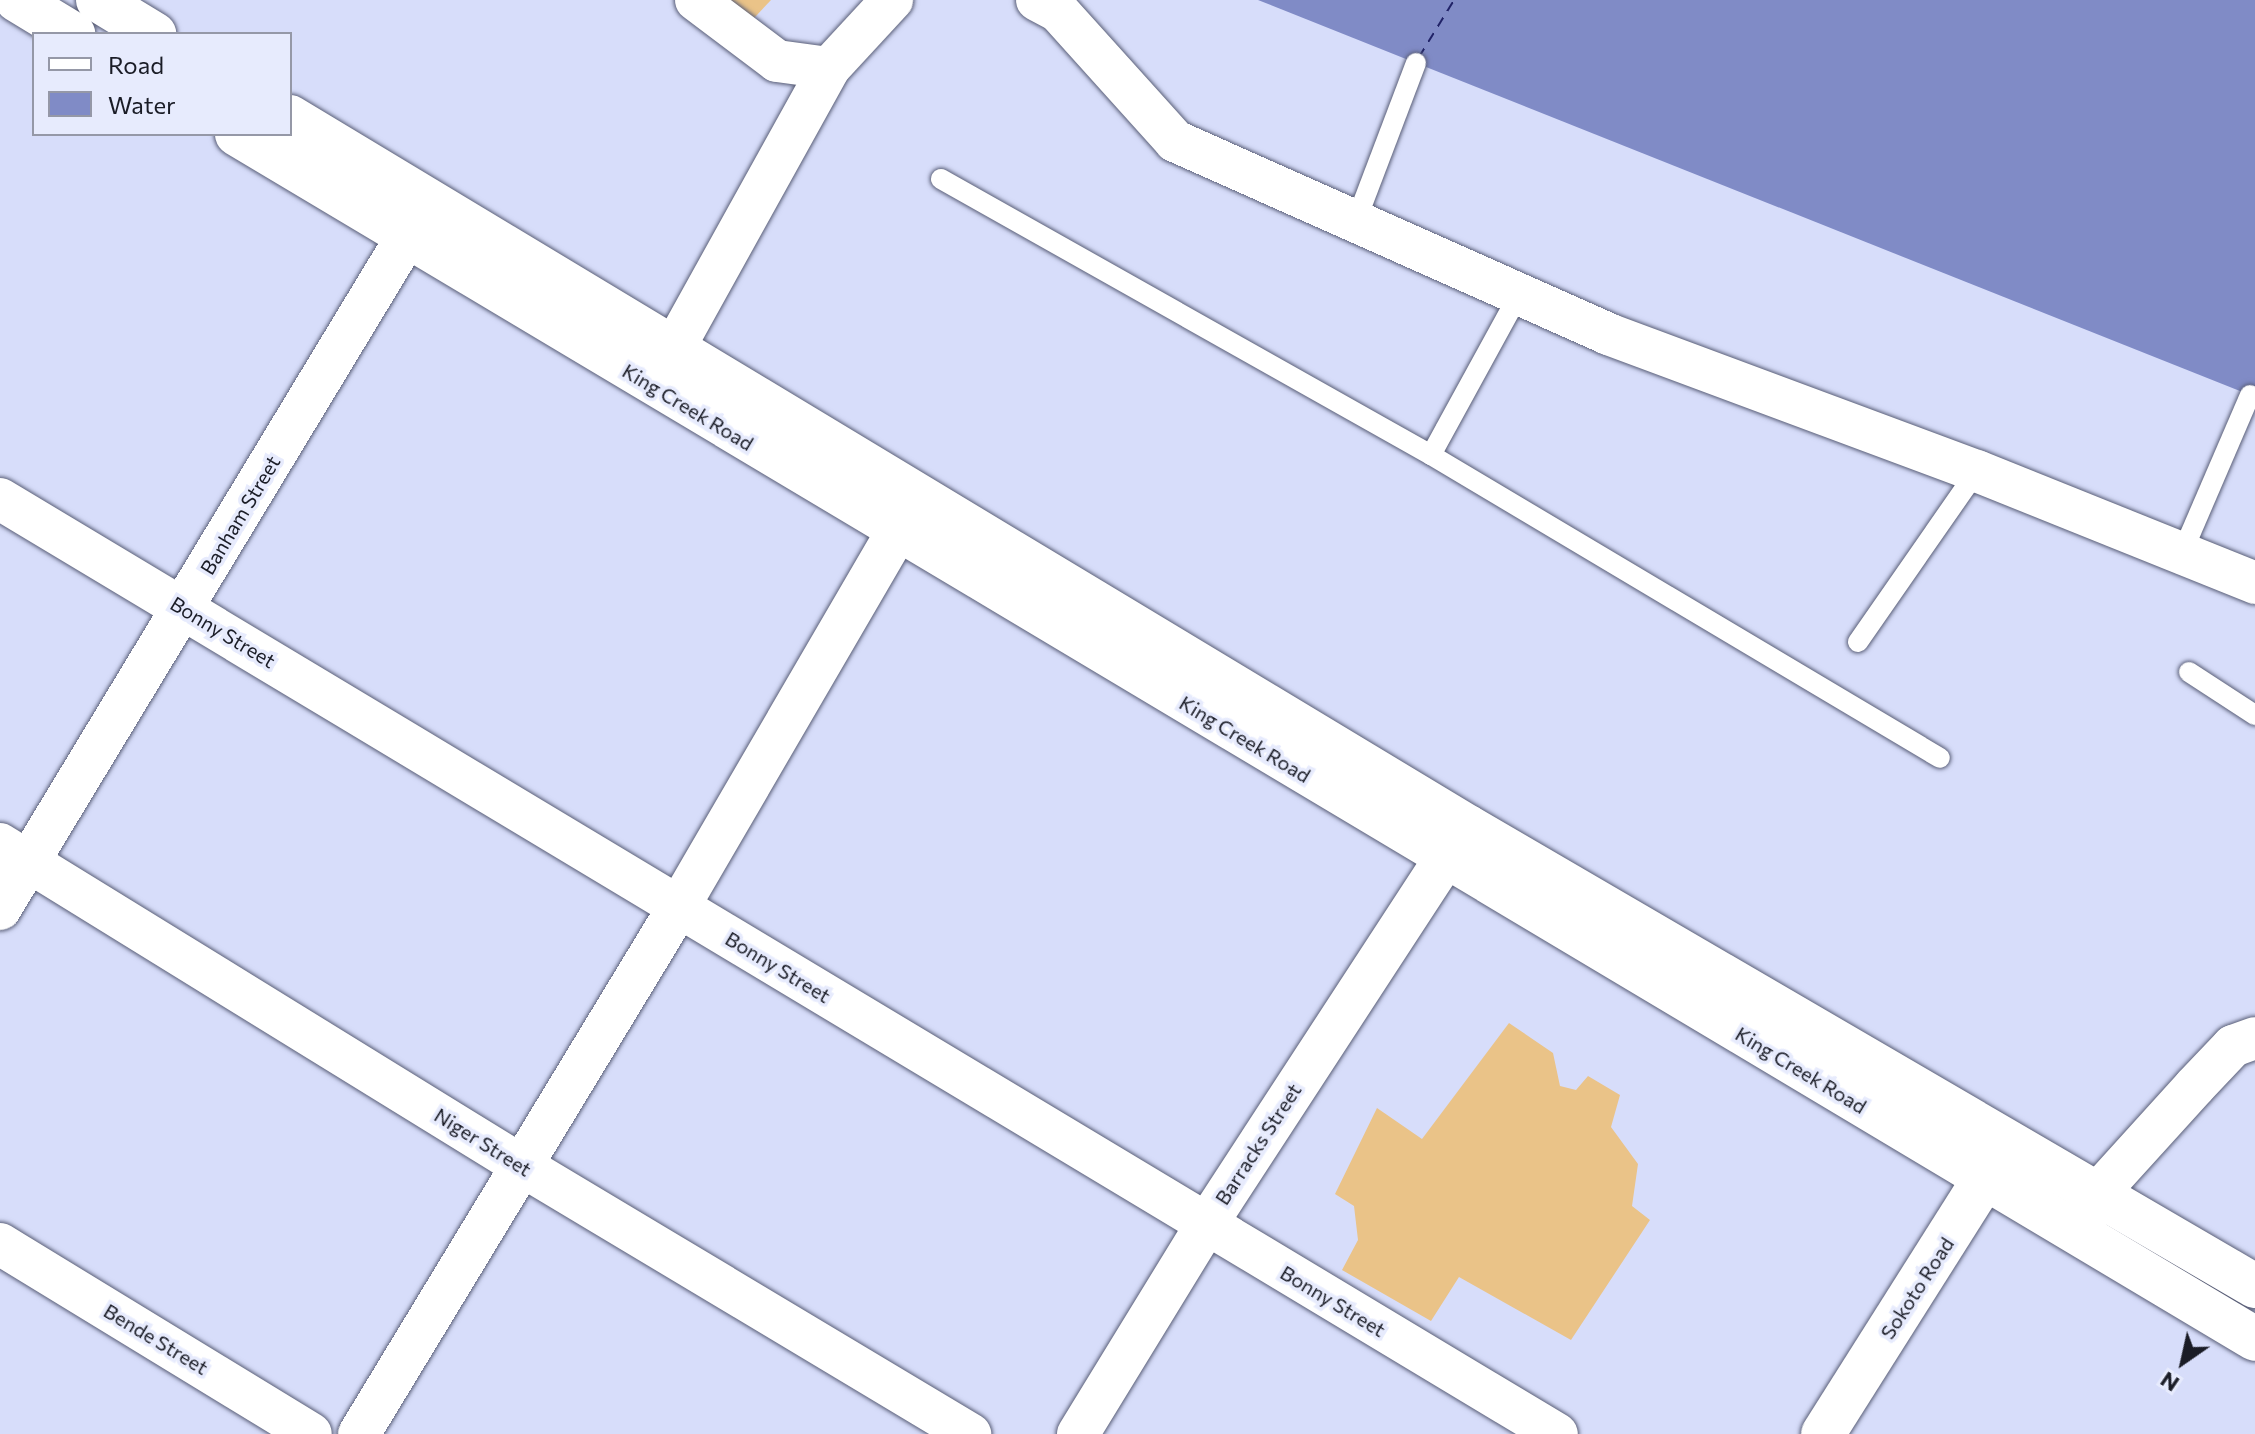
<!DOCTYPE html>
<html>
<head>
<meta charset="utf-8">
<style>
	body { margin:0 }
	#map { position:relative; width:2255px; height:1434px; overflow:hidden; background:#d7ddfa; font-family:Commissioner,sans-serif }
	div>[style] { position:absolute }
	.water>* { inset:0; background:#808bc6 }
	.ferry>* { height:2px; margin-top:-1px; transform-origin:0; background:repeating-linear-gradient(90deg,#202267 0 10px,transparent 0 18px) }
	.building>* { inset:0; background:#eac388 }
	.roads { filter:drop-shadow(0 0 2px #595e77) drop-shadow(0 0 2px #595e77) }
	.service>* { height:20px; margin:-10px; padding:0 10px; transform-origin:10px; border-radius:10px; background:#fff }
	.minor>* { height:42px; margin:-21px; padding:0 21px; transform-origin:21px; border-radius:21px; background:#fff }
	.tertiary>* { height:44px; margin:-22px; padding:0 22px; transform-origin:22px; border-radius:22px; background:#fff }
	span { translate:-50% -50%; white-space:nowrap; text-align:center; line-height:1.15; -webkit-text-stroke:7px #e7ebfd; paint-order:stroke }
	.street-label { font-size:20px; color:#1a1c26 }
	.legend { position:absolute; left:32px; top:32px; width:260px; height:104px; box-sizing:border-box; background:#e7ebfd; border:2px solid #9598a7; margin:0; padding:10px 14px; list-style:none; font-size:24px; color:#1a1c26 }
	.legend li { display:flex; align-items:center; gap:16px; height:40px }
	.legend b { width:40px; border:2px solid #9598a7 }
	.north { position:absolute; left:2143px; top:1322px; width:80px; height:80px; -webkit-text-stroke:6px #e7ebfd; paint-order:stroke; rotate:214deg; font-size:22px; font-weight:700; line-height:32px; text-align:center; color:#1a1c26 }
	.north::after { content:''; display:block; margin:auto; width:28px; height:36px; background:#1a1c26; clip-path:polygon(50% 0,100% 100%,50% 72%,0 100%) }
</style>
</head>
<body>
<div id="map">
	<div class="water">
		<div style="clip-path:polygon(1258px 0,2255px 0,2255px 397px,1416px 63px)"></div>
	</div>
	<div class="ferry">
		<div style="left:1419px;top:57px;width:67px;rotate:-58.4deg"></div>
	</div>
	<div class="building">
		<div style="clip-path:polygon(706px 0,771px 0,741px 32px)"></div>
		<div style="clip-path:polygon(1509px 1023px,1553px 1053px,1560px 1086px,1576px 1090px,1588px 1076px,1620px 1095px,1611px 1127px,1638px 1164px,1632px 1206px,1650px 1220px,1571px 1340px,1459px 1277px,1431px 1321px,1342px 1270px,1358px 1240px,1354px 1206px,1335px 1194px,1377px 1108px,1422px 1139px)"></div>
	</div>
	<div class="roads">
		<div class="service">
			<div style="left:941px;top:179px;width:562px;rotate:29.39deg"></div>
			<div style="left:1431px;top:455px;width:183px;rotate:-61.3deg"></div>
			<div style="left:1356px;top:221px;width:169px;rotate:-69.2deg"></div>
			<div style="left:1431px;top:455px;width:592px;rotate:30.76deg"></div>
			<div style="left:2182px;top:553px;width:172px;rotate:-66.7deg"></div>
			<div style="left:1858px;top:642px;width:208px;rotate:-55.2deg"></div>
			<div style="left:2189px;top:672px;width:79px;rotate:33.1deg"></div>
		</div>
		<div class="minor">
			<div style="left:696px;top:0;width:101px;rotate:37deg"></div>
			<div style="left:777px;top:61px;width:52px;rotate:7.7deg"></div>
			<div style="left:1037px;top:0;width:24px;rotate:28deg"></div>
			<div style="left:1058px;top:11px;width:175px;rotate:48deg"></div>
			<div style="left:1175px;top:141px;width:474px;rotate:24deg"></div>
			<div style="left:1608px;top:334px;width:394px;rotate:20.4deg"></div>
			<div style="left:1977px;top:471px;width:300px;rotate:21.9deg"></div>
			<div style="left:673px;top:350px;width:322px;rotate:-61deg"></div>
			<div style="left:829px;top:68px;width:93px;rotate:-47.2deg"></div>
			<div style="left:0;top:499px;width:1816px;rotate:30.99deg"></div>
			<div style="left:0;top:844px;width:610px;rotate:31.66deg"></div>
			<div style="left:519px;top:1164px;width:526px;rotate:30.91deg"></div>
			<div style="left:0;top:909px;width:823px;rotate:-58.82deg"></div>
			<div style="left:2083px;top:1225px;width:35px;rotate:-65deg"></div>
			<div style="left:2098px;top:1193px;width:144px;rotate:-47.8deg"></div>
			<div style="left:2195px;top:1086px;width:55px;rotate:-46.5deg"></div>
			<div style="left:2233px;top:1046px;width:23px;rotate:-20deg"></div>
			<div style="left:0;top:1244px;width:364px;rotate:31.4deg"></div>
			<div style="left:359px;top:1434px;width:615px;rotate:-58.76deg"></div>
			<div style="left:678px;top:908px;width:435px;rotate:-59.8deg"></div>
			<div style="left:1078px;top:1434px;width:245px;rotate:-58.5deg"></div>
			<div style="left:1206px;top:1225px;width:437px;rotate:-56.9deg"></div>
		</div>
		<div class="tertiary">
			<div style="left:17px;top:0;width:66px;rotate:31.3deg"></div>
			<div style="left:98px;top:0;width:66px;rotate:31.3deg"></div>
			<div style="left:290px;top:117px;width:1375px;rotate:31.08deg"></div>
			<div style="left:1468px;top:827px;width:911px;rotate:30.25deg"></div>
			<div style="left:237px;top:134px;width:2350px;rotate:30.84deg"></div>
			<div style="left:1823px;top:1434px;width:329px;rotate:-57.7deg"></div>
		</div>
	</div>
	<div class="street-label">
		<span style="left:688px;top:407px;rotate:31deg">King Creek Road</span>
		<span style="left:240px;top:515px;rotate:-59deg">Banham Street</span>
		<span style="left:223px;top:632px;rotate:31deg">Bonny Street</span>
		<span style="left:1245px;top:739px;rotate:31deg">King Creek Road</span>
		<span style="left:778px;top:967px;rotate:31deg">Bonny Street</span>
		<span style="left:1801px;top:1070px;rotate:31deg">King Creek Road</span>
		<span style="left:483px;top:1142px;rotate:32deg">Niger Street</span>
		<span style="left:1258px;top:1144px;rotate:-57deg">Barracks Street</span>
		<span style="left:1917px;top:1288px;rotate:-57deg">Sokoto Road</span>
		<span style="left:1333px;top:1301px;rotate:31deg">Bonny Street</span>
		<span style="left:156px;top:1339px;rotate:31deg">Bende Street</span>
	</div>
	<ul class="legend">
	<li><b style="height:10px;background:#fff"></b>Road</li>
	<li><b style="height:22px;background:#808bc6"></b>Water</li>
	</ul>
	<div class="north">N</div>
</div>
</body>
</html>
